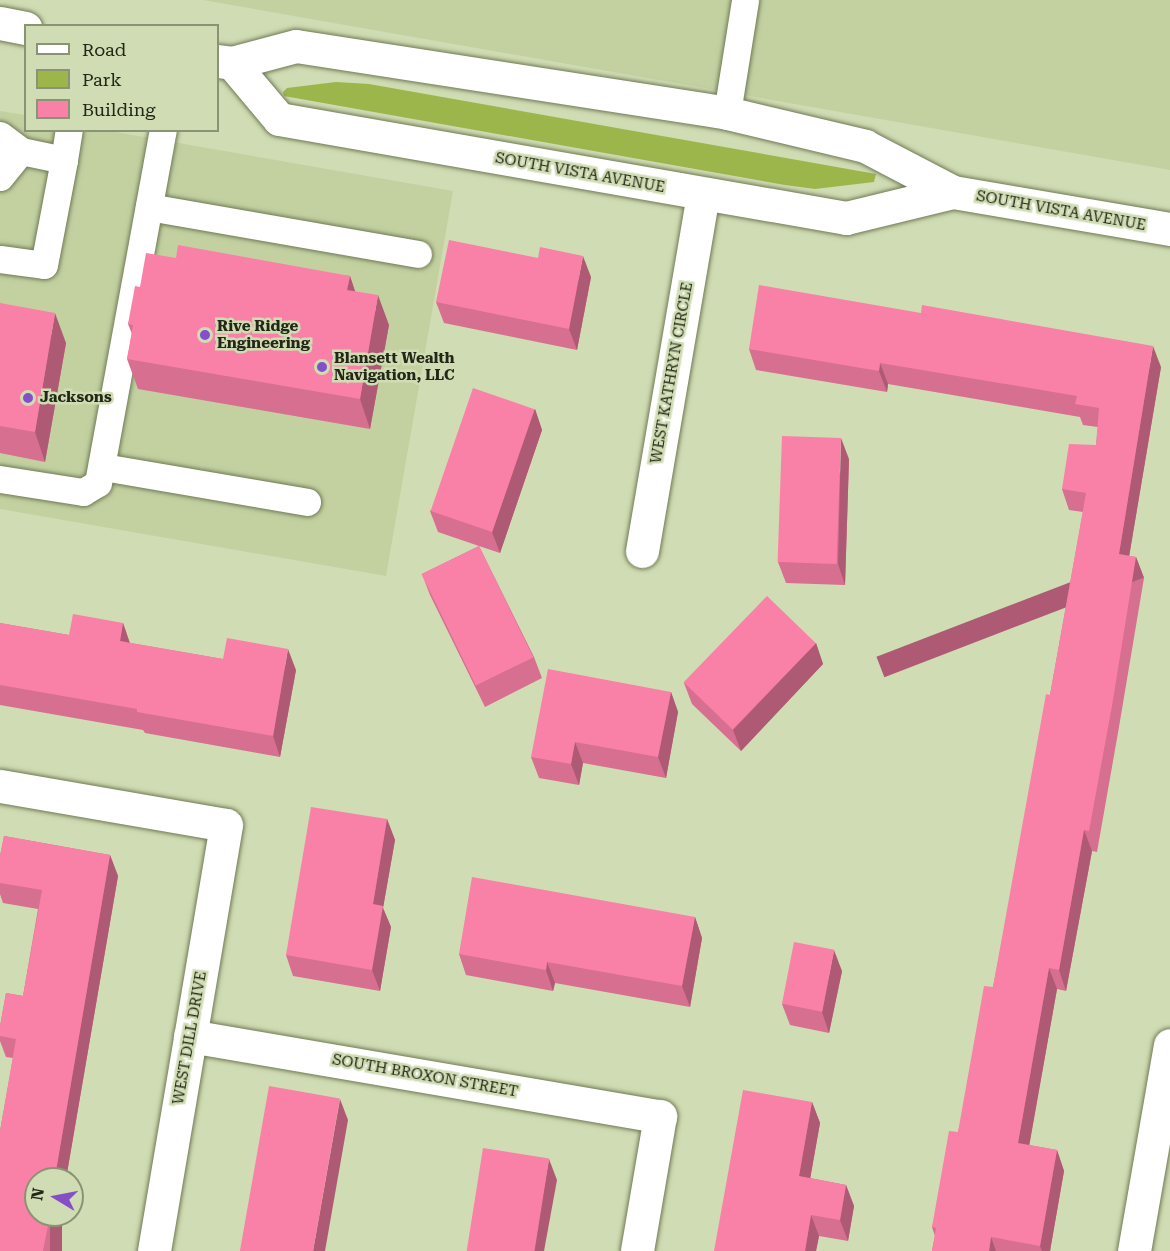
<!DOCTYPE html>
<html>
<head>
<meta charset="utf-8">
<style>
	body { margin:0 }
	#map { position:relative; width:1170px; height:1251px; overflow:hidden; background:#d0dcb3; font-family:"Roboto Serif",serif }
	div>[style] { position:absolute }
	.built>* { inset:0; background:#c3d1a1 }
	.green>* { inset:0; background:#9db64b }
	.roads { filter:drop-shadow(0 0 2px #707a55) drop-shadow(0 0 2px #707a55) }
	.service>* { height:27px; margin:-13.5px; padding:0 13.5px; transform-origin:13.5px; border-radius:13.5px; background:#fff }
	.minor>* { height:33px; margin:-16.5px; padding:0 16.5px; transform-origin:16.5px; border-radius:16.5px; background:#fff }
	.primary>* { height:33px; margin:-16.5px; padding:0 16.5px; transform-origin:16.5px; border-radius:16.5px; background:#fff }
	.wall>* { inset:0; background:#d66f90 }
	.shaded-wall>* { inset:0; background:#ae5a75; transform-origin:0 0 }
	.building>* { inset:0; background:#f981a7; transform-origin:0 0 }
	.dots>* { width:16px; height:16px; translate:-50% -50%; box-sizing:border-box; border:3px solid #d0dcb3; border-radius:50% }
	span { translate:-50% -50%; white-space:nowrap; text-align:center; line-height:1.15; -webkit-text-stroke:5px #d0dcb3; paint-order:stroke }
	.street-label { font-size:15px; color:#222717 }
	.poi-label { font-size:15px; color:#222717; font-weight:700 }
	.left { translate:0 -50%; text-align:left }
	.legend { position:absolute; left:24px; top:24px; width:195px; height:108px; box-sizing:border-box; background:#d0dcb3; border:2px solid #8a9475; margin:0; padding:8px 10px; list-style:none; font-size:18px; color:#222717 }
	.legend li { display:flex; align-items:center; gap:12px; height:30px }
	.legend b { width:30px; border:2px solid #8a9475 }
	.north { position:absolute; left:24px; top:1167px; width:60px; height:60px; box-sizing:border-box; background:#d0dcb3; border:2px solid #8a9475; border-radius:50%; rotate:280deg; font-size:16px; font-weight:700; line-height:24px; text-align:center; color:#222717 }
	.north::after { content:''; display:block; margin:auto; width:21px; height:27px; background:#8550c7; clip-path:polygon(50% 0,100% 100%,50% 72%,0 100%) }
</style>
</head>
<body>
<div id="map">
	<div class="built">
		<div style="clip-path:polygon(203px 0,1170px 0,1170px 170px)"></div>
		<div style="clip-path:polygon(0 111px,25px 115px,26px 130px,110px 131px,453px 191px,386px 576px,0 509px)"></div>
	</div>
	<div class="green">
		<div style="clip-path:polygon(336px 82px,369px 84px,876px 174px,874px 182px,815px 189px,785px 185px,284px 96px,283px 92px,287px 88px)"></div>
	</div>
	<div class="roads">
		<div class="service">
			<div style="left:727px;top:113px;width:114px;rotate:-80.9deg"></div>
			<div style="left:0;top:135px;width:26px;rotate:37deg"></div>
			<div style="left:21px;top:151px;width:44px;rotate:11.8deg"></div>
			<div style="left:64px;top:160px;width:30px;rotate:-81deg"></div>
			<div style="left:0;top:177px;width:33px;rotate:-51deg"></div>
			<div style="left:21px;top:151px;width:17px;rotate:180deg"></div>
			<div style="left:149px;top:207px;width:273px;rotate:9.9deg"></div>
			<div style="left:0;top:259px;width:44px;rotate:7.8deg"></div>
			<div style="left:44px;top:265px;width:107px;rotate:-79.2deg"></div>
			<div style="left:103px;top:467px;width:207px;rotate:9.7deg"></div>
			<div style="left:0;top:479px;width:84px;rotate:8.9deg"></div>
			<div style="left:83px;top:492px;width:17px;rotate:-31deg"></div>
			<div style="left:98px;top:483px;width:359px;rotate:-79.6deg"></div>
		</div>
		<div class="minor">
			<div style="left:642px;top:551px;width:361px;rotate:-80.3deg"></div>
			<div style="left:0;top:786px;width:229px;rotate:9.8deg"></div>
			<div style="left:226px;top:825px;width:432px;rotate:99.6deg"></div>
			<div style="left:190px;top:1036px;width:477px;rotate:9.7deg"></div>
			<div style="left:660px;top:1116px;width:137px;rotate:99.7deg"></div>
			<div style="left:1134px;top:1251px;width:209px;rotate:-80.1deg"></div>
		</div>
		<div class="primary">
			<div style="left:0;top:23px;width:26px;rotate:11deg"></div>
			<div style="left:218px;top:61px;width:14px;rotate:8deg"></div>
			<div style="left:232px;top:63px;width:66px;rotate:-14.9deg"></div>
			<div style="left:296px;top:46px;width:436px;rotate:8.8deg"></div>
			<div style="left:727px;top:113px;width:142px;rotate:13.4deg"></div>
			<div style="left:865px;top:146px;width:99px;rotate:27.6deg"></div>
			<div style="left:953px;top:192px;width:220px;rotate:9.7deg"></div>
			<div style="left:232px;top:63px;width:73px;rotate:50deg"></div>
			<div style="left:279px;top:119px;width:576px;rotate:9.9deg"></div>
			<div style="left:846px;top:218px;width:110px;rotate:-13.7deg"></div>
		</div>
	</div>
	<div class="wall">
		<div style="clip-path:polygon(176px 258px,350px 276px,355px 292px,389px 325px,370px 429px,138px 389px,127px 359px,132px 334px,128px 324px,140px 287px)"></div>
		<div style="clip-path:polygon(591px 277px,577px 350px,444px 323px,436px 302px)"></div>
		<div style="clip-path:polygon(0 303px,66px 343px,45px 462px,0 453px)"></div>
		<div style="clip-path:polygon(749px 349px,1161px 367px,1129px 556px,1136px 557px,1144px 578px,1119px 727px,1097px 852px,1092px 851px,1066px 991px,1057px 989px,1029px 1145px,1057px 1150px,1064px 1171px,1050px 1251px,932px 1251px,935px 1236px,932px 1227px,958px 1132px,993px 987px,1050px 695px,1083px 512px,1069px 510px,1062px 489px,1096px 445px,1098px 427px,1083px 425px,1080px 417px,888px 384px,887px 392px,756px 370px)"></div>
		<div style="clip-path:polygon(535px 409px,542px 430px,500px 553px,479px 546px,534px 657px,542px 678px,485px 707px,430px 595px,422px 574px,479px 546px,438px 532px,430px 511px)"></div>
		<div style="clip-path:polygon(849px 459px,845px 585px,786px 583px,778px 562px)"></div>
		<div style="clip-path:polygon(0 623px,69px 635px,123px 623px,130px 643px,223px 659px,296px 670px,280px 757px,145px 733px,143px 730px,0 705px)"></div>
		<div style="clip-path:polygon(816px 643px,823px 664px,741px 751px,692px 704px,684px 683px)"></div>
		<div style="clip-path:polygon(671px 692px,678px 712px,666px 778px,583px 763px,579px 785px,539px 778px,531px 757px)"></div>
		<div style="clip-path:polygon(387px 819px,395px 840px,383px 908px,391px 927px,380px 991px,293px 976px,286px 955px)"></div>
		<div style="clip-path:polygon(4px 836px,110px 855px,118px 876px,66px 1179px,36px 1179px,36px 1215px,62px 1215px,55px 1251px,0 1251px,0 1131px,13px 1058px,6px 1057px,0 1041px,0 1026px,6px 993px,23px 996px,38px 909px,3px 903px,0 894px,0 856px)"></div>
		<div style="clip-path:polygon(695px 917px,702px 938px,690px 1007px,555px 983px,553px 991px,466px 975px,459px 954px)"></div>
		<div style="clip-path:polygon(842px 971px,829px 1033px,790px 1025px,782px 1004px)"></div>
		<div style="clip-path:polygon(812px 1102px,820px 1123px,810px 1178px,846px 1185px,854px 1206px,848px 1241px,819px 1236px,816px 1251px,714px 1251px)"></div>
	</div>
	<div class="shaded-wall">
		<div style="clip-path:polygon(583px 256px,591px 277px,577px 350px,569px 329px)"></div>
		<div style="clip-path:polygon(350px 276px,360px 306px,347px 290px)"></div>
		<div style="clip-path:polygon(378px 295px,389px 325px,370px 429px,360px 399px)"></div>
		<div style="clip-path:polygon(55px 313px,66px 343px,45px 462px,35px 432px)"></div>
		<div style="clip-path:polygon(1153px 346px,1161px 367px,1126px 575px,1119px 554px)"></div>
		<div style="clip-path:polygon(880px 363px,888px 384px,887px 392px,879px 371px)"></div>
		<div style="clip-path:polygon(535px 409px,542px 430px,500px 553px,492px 532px)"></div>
		<div style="clip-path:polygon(841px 438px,849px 459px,845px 585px,838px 564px)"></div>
		<div style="left:1136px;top:557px;width:22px;height:278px;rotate:69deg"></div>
		<div style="clip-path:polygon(123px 623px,130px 644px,120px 641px)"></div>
		<div style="clip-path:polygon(816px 643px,823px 664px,741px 751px,733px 730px)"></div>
		<div style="clip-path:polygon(288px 649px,296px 670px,280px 757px,273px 736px)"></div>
		<div style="clip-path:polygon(671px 692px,678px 712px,666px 778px,658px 757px)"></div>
		<div style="clip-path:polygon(575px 742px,583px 763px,579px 785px,571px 764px)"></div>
		<div style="clip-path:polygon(387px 819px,395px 840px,383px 908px,391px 927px,380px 991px,372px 970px,373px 904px)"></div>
		<div style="clip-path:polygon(1084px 830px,1092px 851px,1066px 991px,1059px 970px)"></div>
		<div style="clip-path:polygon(110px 855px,118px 876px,66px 1179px,57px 1179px,56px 1171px)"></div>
		<div style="clip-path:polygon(695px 917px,702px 938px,690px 1007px,682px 986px)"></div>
		<div style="clip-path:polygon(834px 950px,842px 971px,829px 1033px,822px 1012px)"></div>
		<div style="clip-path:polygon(547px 962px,555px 983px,553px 991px,546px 970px)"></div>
		<div style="clip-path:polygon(1049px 968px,1057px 989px,1026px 1164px,1018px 1143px)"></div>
		<div style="clip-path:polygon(340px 1099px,348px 1120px,325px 1251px,313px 1251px)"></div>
		<div style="clip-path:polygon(812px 1102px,820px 1123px,807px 1197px,799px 1176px)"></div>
		<div style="clip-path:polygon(1057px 1150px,1064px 1171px,1050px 1251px,1042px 1251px,1040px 1246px)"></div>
		<div style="clip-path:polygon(549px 1159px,557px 1180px,544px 1251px,533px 1251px)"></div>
		<div style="clip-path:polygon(846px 1185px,854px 1206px,848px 1241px,840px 1220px)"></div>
		<div style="left:50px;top:1215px;width:12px;height:37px"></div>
		<div style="clip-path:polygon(811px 1215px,819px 1236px,816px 1251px,805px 1251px)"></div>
		<div style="clip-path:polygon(991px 1237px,996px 1251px,989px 1251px)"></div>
	</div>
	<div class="building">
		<div style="clip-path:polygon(449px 240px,538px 258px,540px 247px,583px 256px,569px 329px,436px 302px)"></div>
		<div style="clip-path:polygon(178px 245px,350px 276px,347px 290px,378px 295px,360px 399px,127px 359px,133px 325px,128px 324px,135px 286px,140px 287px,146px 253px,176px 258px)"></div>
		<div style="clip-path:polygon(759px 285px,921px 313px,922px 305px,1153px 346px,1119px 554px,1136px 557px,1112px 706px,1089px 831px,1084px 830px,1059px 970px,1049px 968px,1018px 1143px,1057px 1150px,1040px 1246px,991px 1237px,989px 1251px,932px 1251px,936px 1228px,932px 1227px,949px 1131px,958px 1132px,984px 986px,993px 987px,1046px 694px,1050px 695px,1086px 493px,1062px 489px,1069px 444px,1096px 445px,1099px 408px,1075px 404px,1077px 396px,880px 363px,879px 371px,749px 349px)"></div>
		<div style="clip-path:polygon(0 303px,55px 313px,35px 432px,0 426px)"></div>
		<div style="left:473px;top:388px;width:65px;height:130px;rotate:19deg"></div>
		<div style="left:782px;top:436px;width:59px;height:126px;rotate:2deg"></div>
		<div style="left:479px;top:546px;width:124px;height:64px;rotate:64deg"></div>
		<div style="left:767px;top:596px;width:68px;height:120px;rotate:44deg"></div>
		<div style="clip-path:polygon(73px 614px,123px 623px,120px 641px,223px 659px,227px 638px,288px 649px,273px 736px,137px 712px,137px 709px,0 685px,0 623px,69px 635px)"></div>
		<div style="clip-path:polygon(548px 669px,671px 692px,658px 757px,575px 742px,571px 764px,531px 757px)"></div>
		<div style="clip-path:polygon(311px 807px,387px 819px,373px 904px,383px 906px,372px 970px,286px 955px)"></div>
		<div style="clip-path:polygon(4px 836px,110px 855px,56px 1171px,58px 1171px,57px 1179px,36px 1179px,36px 1215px,50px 1215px,43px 1251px,0 1251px,0 1131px,16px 1039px,0 1036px,0 1026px,6px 993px,23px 996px,42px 890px,0 883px,0 856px)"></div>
		<div style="clip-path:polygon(472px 877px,695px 917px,682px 986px,547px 962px,546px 970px,459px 954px)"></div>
		<div style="left:794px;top:942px;width:41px;height:63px;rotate:11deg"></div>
		<div style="left:269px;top:1086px;width:72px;height:168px;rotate:10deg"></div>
		<div style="clip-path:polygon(743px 1090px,812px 1102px,799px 1176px,846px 1185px,840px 1220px,811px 1215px,805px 1251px,714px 1251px)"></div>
		<div style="left:483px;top:1148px;width:67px;height:105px;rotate:9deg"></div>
	</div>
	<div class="dots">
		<div style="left:205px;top:335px;background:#8550c7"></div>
		<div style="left:322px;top:367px;background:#8550c7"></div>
		<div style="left:28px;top:398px;background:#8550c7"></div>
	</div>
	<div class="street-label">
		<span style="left:580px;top:173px;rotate:10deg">SOUTH VISTA AVENUE</span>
		<span style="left:1061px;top:211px;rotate:10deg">SOUTH VISTA AVENUE</span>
		<span style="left:672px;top:373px;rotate:-80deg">WEST KATHRYN CIRCLE</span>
		<span style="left:190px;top:1038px;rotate:-80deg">WEST DILL DRIVE</span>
		<span style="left:425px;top:1076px;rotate:10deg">SOUTH BROXON STREET</span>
	</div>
	<div class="poi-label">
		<span class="left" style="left:217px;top:335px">Rive Ridge<br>Engineering</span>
		<span class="left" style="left:334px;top:367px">Blansett Wealth<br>Navigation, LLC</span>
		<span class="left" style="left:40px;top:398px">Jacksons</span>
	</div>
	<ul class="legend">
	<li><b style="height:8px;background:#fff"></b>Road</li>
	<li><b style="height:16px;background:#9db64b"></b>Park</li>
	<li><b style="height:16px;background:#f981a7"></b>Building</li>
	</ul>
	<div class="north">N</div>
</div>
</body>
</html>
